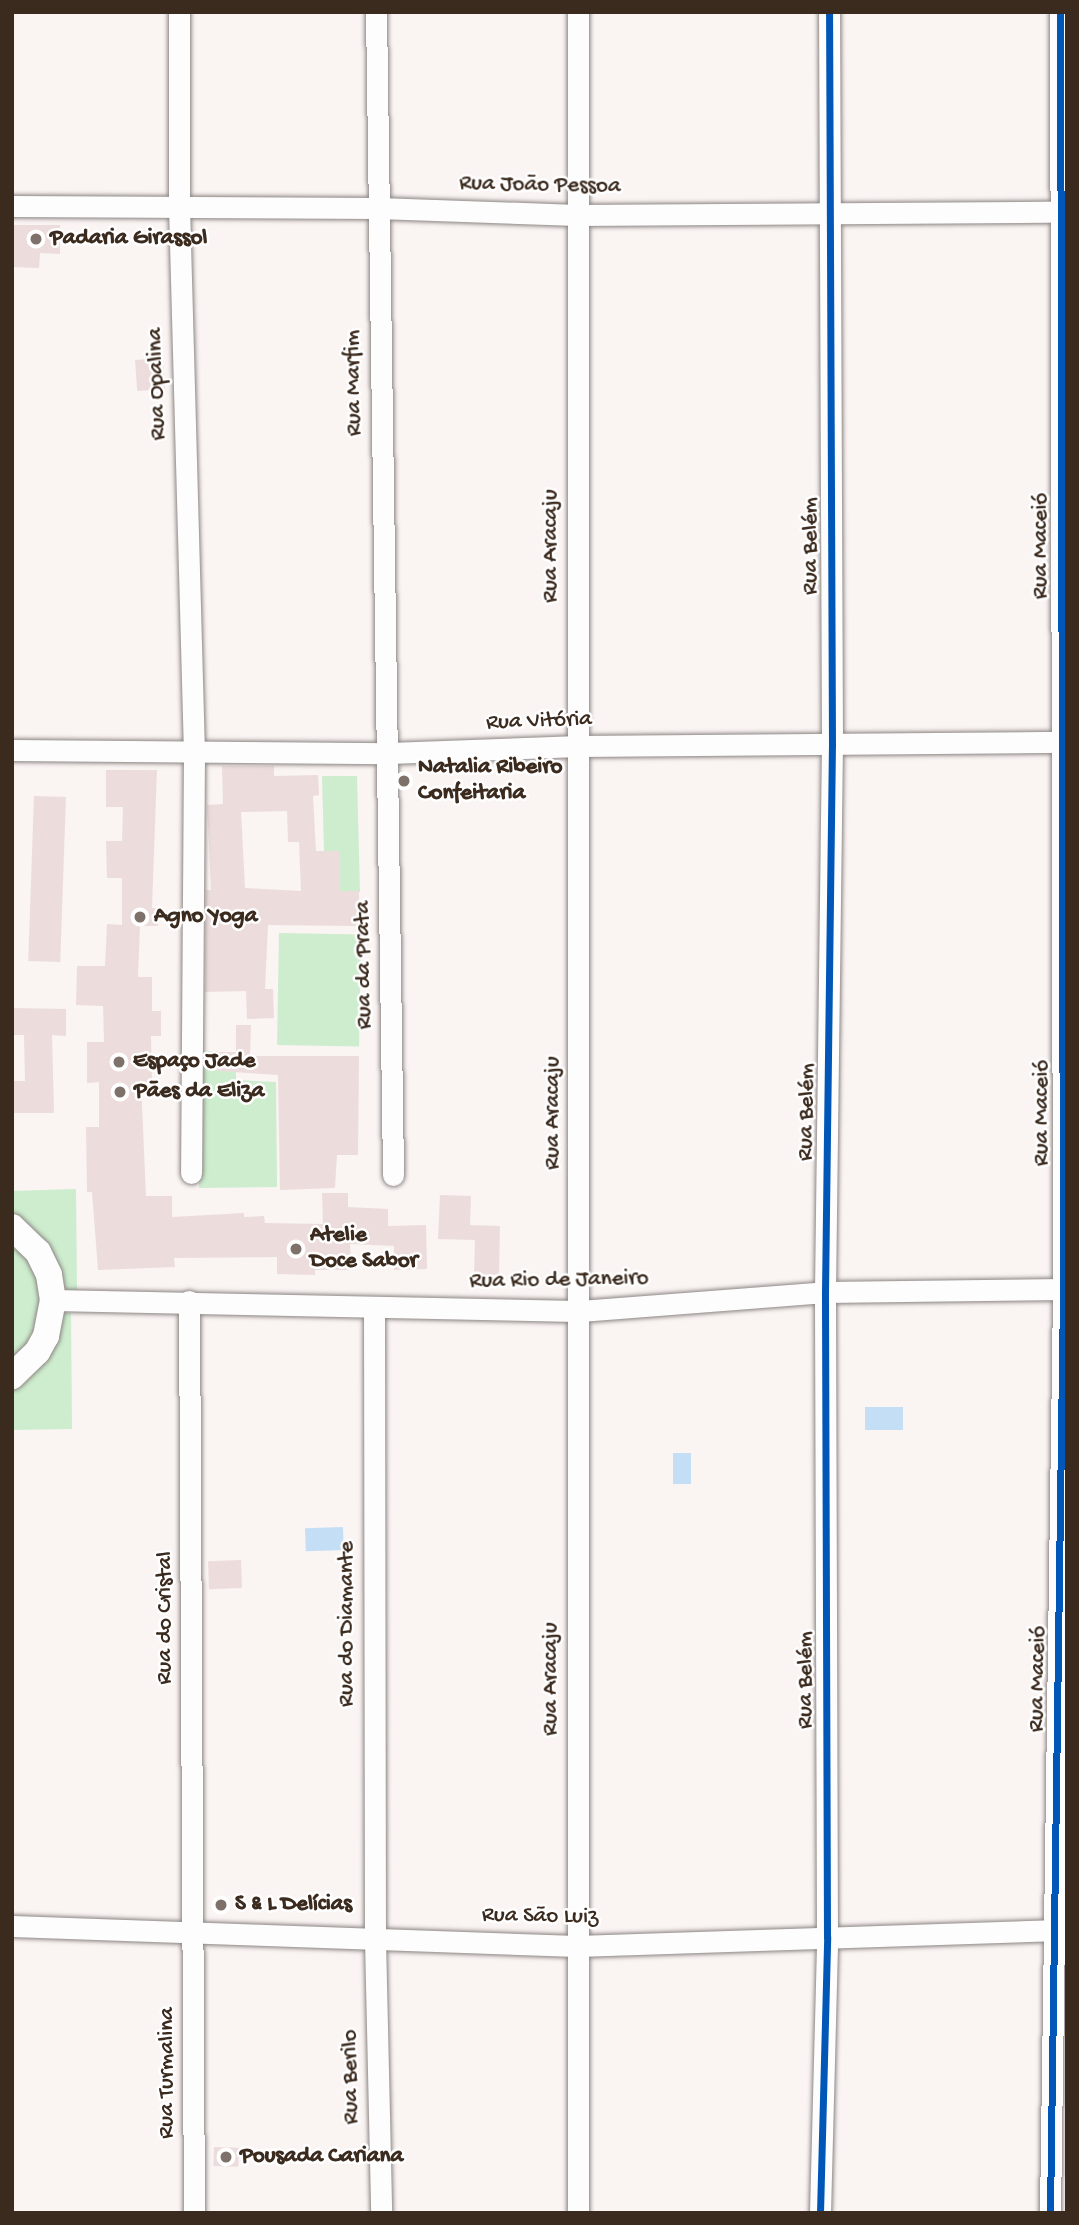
<!DOCTYPE html>
<html>
<head>
<meta charset="utf-8">
<style>
	body { margin:0 }
	#map { position:relative; width:1079px; height:2225px; overflow:hidden; background:#faf4f3; font-family:"Gochi Hand",sans-serif }
	div>[style] { position:absolute }
	.green>* { inset:0; background:#cdedce; transform-origin:0 0 }
	.water>* { inset:0; background:#c4def6; transform-origin:0 0 }
	.building>* { inset:0; background:#ecdddc; transform-origin:0 0 }
	.roads { filter:drop-shadow(0 0 2px #8c8683) drop-shadow(0 0 2px #8c8683) }
	.minor>* { height:21px; margin:-10.5px; padding:0 10.5px; transform-origin:10.5px; border-radius:10.5px; background:#fefdfd }
	.tertiary>* { height:26px; margin:-13px; padding:0 13px; transform-origin:13px; border-radius:13px; background:#fefdfd }
	.cycleway>* { height:7px; margin:-3.5px; padding:0 3.5px; transform-origin:3.5px; border-radius:3.5px; background:#0057b8 }
	.dots>* { width:19px; height:19px; translate:-50% -50%; box-sizing:border-box; border:4px solid #fff; border-radius:50% }
	span { translate:-50% -50%; white-space:nowrap; text-align:center; line-height:1.15; -webkit-text-stroke:5px #fff; paint-order:stroke }
	.street-label { font-size:23px; color:#3b2a1e }
	.poi-label { font-size:23px; color:#3b2a1e; font-weight:700 }
	.left { translate:0 -50%; text-align:left }
	.frame { position:absolute; inset:0; border:14px solid #3b2a1e; pointer-events:none }
</style>
</head>
<body>
<div id="map">
	<div class="green">
		<div style="clip-path:polygon(322px 776px,357px 776px,360px 892px,339px 892px,324px 851px)"></div>
		<div style="left:279px;top:933px;width:82px;height:112px;rotate:1deg"></div>
		<div style="clip-path:polygon(198px 1051px,218px 1051px,219px 1071px,236px 1071px,236px 1080px,276px 1082px,277px 1187px,199px 1188px)"></div>
		<div style="clip-path:polygon(76px 1189px,77px 1290px,66px 1290px,45px 1241px,12px 1219px,12px 1191px)"></div>
		<div style="clip-path:polygon(12px 1238px,36px 1265px,49px 1310px,12px 1366px)"></div>
		<div style="clip-path:polygon(63px 1313px,71px 1313px,72px 1429px,12px 1430px,12px 1387px,42px 1365px,55px 1345px)"></div>
	</div>
	<div class="water">
		<div style="left:865px;top:1407px;width:38px;height:23px"></div>
		<div style="left:691px;top:1453px;width:31px;height:18px;rotate:90deg"></div>
		<div style="left:343px;top:1527px;width:23px;height:38px;rotate:88deg"></div>
	</div>
	<div class="building">
		<div style="clip-path:polygon(12px 225px,60px 225px,60px 254px,40px 253px,39px 268px,12px 267px)"></div>
		<div style="left:163px;top:358px;width:31px;height:28px;rotate:86deg"></div>
		<div style="clip-path:polygon(evenodd,222px 766px,274px 766px,274px 776px,318px 775px,319px 795px,313px 796px,316px 851px,339px 851px,340px 891px,359px 891px,359px 926px,268px 925px,265px 989px,273px 989px,274px 1018px,247px 1019px,246px 991px,205px 992px,206px 890px,211px 890px,207px 805px,223px 804px,222px 766px,287px 811px,288px 842px,299px 842px,301px 891px,245px 888px,241px 812px,287px 811px)"></div>
		<div style="clip-path:polygon(106px 770px,157px 770px,152px 908px,158px 908px,158px 926px,140px 926px,138px 977px,152px 977px,152px 1011px,161px 1011px,161px 1036px,151px 1036px,152px 1083px,141px 1082px,146px 1196px,172px 1196px,172px 1217px,244px 1213px,244px 1217px,264px 1216px,265px 1223px,323px 1224px,322px 1193px,348px 1193px,348px 1207px,388px 1209px,388px 1226px,426px 1225px,427px 1269px,394px 1270px,394px 1246px,350px 1244px,351px 1270px,315px 1270px,315px 1275px,277px 1274px,277px 1257px,174px 1258px,175px 1267px,98px 1270px,92px 1192px,87px 1192px,86px 1127px,99px 1127px,99px 1082px,87px 1083px,87px 1042px,104px 1042px,103px 1006px,76px 1005px,77px 966px,105px 966px,107px 924px,122px 925px,122px 878px,107px 878px,106px 841px,122px 841px,123px 807px,106px 807px)"></div>
		<div style="left:34px;top:796px;width:32px;height:165px;rotate:2deg"></div>
		<div style="clip-path:polygon(12px 1008px,66px 1009px,66px 1036px,52px 1035px,54px 1113px,13px 1113px,13px 1081px,25px 1081px,24px 1035px,12px 1035px)"></div>
		<div style="clip-path:polygon(236px 1025px,251px 1025px,250px 1056px,359px 1056px,358px 1155px,337px 1155px,335px 1188px,280px 1190px,278px 1075px,218px 1071px,217px 1052px,236px 1052px)"></div>
		<div style="clip-path:polygon(440px 1195px,471px 1196px,470px 1225px,500px 1226px,499px 1275px,474px 1275px,475px 1240px,438px 1239px)"></div>
		<div style="left:241px;top:1560px;width:28px;height:33px;rotate:88deg"></div>
		<div style="left:214px;top:2147px;width:25px;height:19px;rotate:2deg"></div>
	</div>
	<div class="roads">
		<div class="minor">
			<div style="left:179px;top:12px;width:194px;rotate:90deg"></div>
			<div style="left:179px;top:206px;width:547px;rotate:88.43deg"></div>
			<div style="left:194px;top:753px;width:420px;rotate:90.4deg"></div>
			<div style="left:376px;top:12px;width:1163px;rotate:89.16deg"></div>
			<div style="left:12px;top:206px;width:366px;rotate:0.3deg"></div>
			<div style="left:378px;top:208px;width:199px;rotate:2deg"></div>
			<div style="left:577px;top:215px;width:490px;rotate:-0.4deg"></div>
			<div style="left:12px;top:750px;width:377px;rotate:0.5deg"></div>
			<div style="left:389px;top:753px;width:190px;rotate:-2.1deg"></div>
			<div style="left:579px;top:746px;width:488px;rotate:-0.5deg"></div>
			<div style="left:53px;top:1300px;width:527px;rotate:1.2deg"></div>
			<div style="left:580px;top:1311px;width:246px;rotate:-4.4deg"></div>
			<div style="left:825px;top:1292px;width:242px;rotate:-0.7deg"></div>
			<div style="left:189px;top:1301px;width:912px;rotate:89.69deg"></div>
			<div style="left:374px;top:1308px;width:631px;rotate:89.91deg"></div>
			<div style="left:375px;top:1939px;width:274px;rotate:88.7deg"></div>
			<div style="left:12px;top:1926px;width:565px;rotate:2.03deg"></div>
			<div style="left:577px;top:1946px;width:490px;rotate:-1.9deg"></div>
			<div style="left:578px;top:2213px;width:2201px;rotate:-90deg"></div>
			<div style="left:820px;top:2213px;width:276px;rotate:-88.5deg"></div>
			<div style="left:827px;top:1937px;width:645px;rotate:-90.18deg"></div>
			<div style="left:825px;top:1292px;width:547px;rotate:-89.27deg"></div>
			<div style="left:832px;top:745px;width:733px;rotate:-90.23deg"></div>
			<div style="left:1050px;top:2213px;width:924px;rotate:-89.19deg"></div>
			<div style="left:1063px;top:1289px;width:1277px;rotate:-90.13deg"></div>
		</div>
		<div class="tertiary">
			<div style="left:12px;top:1227px;width:36px;rotate:44deg"></div>
			<div style="left:38px;top:1252px;width:25px;rotate:64deg"></div>
			<div style="left:49px;top:1275px;width:25px;rotate:81deg"></div>
			<div style="left:53px;top:1300px;width:37px;rotate:101deg"></div>
			<div style="left:46px;top:1336px;width:18px;rotate:119deg"></div>
			<div style="left:37px;top:1352px;width:35px;rotate:136deg"></div>
		</div>
	</div>
	<div class="cycleway">
		<div style="left:820px;top:2213px;width:276px;rotate:-88.5deg"></div>
		<div style="left:827px;top:1937px;width:645px;rotate:-90.18deg"></div>
		<div style="left:825px;top:1292px;width:547px;rotate:-89.27deg"></div>
		<div style="left:832px;top:745px;width:733px;rotate:-90.23deg"></div>
		<div style="left:1050px;top:2213px;width:924px;rotate:-89.19deg"></div>
		<div style="left:1063px;top:1289px;width:1277px;rotate:-90.13deg"></div>
	</div>
	<div class="dots">
		<div style="left:36px;top:239px;background:#7e7169"></div>
		<div style="left:404px;top:781px;background:#7e7169"></div>
		<div style="left:140px;top:917px;background:#7e7169"></div>
		<div style="left:119px;top:1062px;background:#7e7169"></div>
		<div style="left:120px;top:1092px;background:#7e7169"></div>
		<div style="left:296px;top:1249px;background:#7e7169"></div>
		<div style="left:221px;top:1905px;background:#7e7169"></div>
		<div style="left:226px;top:2157px;background:#7e7169"></div>
	</div>
	<div class="street-label">
		<span style="left:540px;top:186px;rotate:1deg">Rua João Pessoa</span>
		<span style="left:355px;top:383px;rotate:-91deg">Rua Marfim</span>
		<span style="left:158px;top:384px;rotate:-92deg">Rua Opalina</span>
		<span style="left:552px;top:546px;rotate:-90deg">Rua Aracaju</span>
		<span style="left:812px;top:546px;rotate:-90deg">Rua Belém</span>
		<span style="left:1042px;top:546px;rotate:-90deg">Rua Maceió</span>
		<span style="left:539px;top:722px;rotate:-2deg">Rua Vitória</span>
		<span style="left:365px;top:965px;rotate:-91deg">Rua da Prata</span>
		<span style="left:808px;top:1112px;rotate:-89deg">Rua Belém</span>
		<span style="left:554px;top:1113px;rotate:-90deg">Rua Aracaju</span>
		<span style="left:1043px;top:1113px;rotate:-90deg">Rua Maceió</span>
		<span style="left:559px;top:1281px;rotate:-1deg">Rua Rio de Janeiro</span>
		<span style="left:166px;top:1618px;rotate:-90deg">Rua do Cristal</span>
		<span style="left:348px;top:1624px;rotate:-90deg">Rua do Diamante</span>
		<span style="left:552px;top:1679px;rotate:-90deg">Rua Aracaju</span>
		<span style="left:1039px;top:1679px;rotate:-89deg">Rua Maceió</span>
		<span style="left:807px;top:1680px;rotate:-90deg">Rua Belém</span>
		<span style="left:540px;top:1917px;rotate:1deg">Rua São Luiz</span>
		<span style="left:168px;top:2073px;rotate:-90deg">Rua Turmalina</span>
		<span style="left:352px;top:2077px;rotate:-91deg">Rua Berilo</span>
	</div>
	<div class="poi-label">
		<span class="left" style="left:50px;top:239px">Padaria Girassol</span>
		<span class="left" style="left:418px;top:781px">Natalia Ribeiro<br>Confeitaria</span>
		<span class="left" style="left:154px;top:917px">Agno Yoga</span>
		<span class="left" style="left:133px;top:1062px">Espaço Jade</span>
		<span class="left" style="left:134px;top:1092px">Pães da Eliza</span>
		<span class="left" style="left:310px;top:1249px">Atelie<br>Doce Sabor</span>
		<span class="left" style="left:235px;top:1905px">S &amp; L Delícias</span>
		<span class="left" style="left:240px;top:2157px">Pousada Cariana</span>
	</div>
	<div class="frame"></div>
</div>
</body>
</html>
